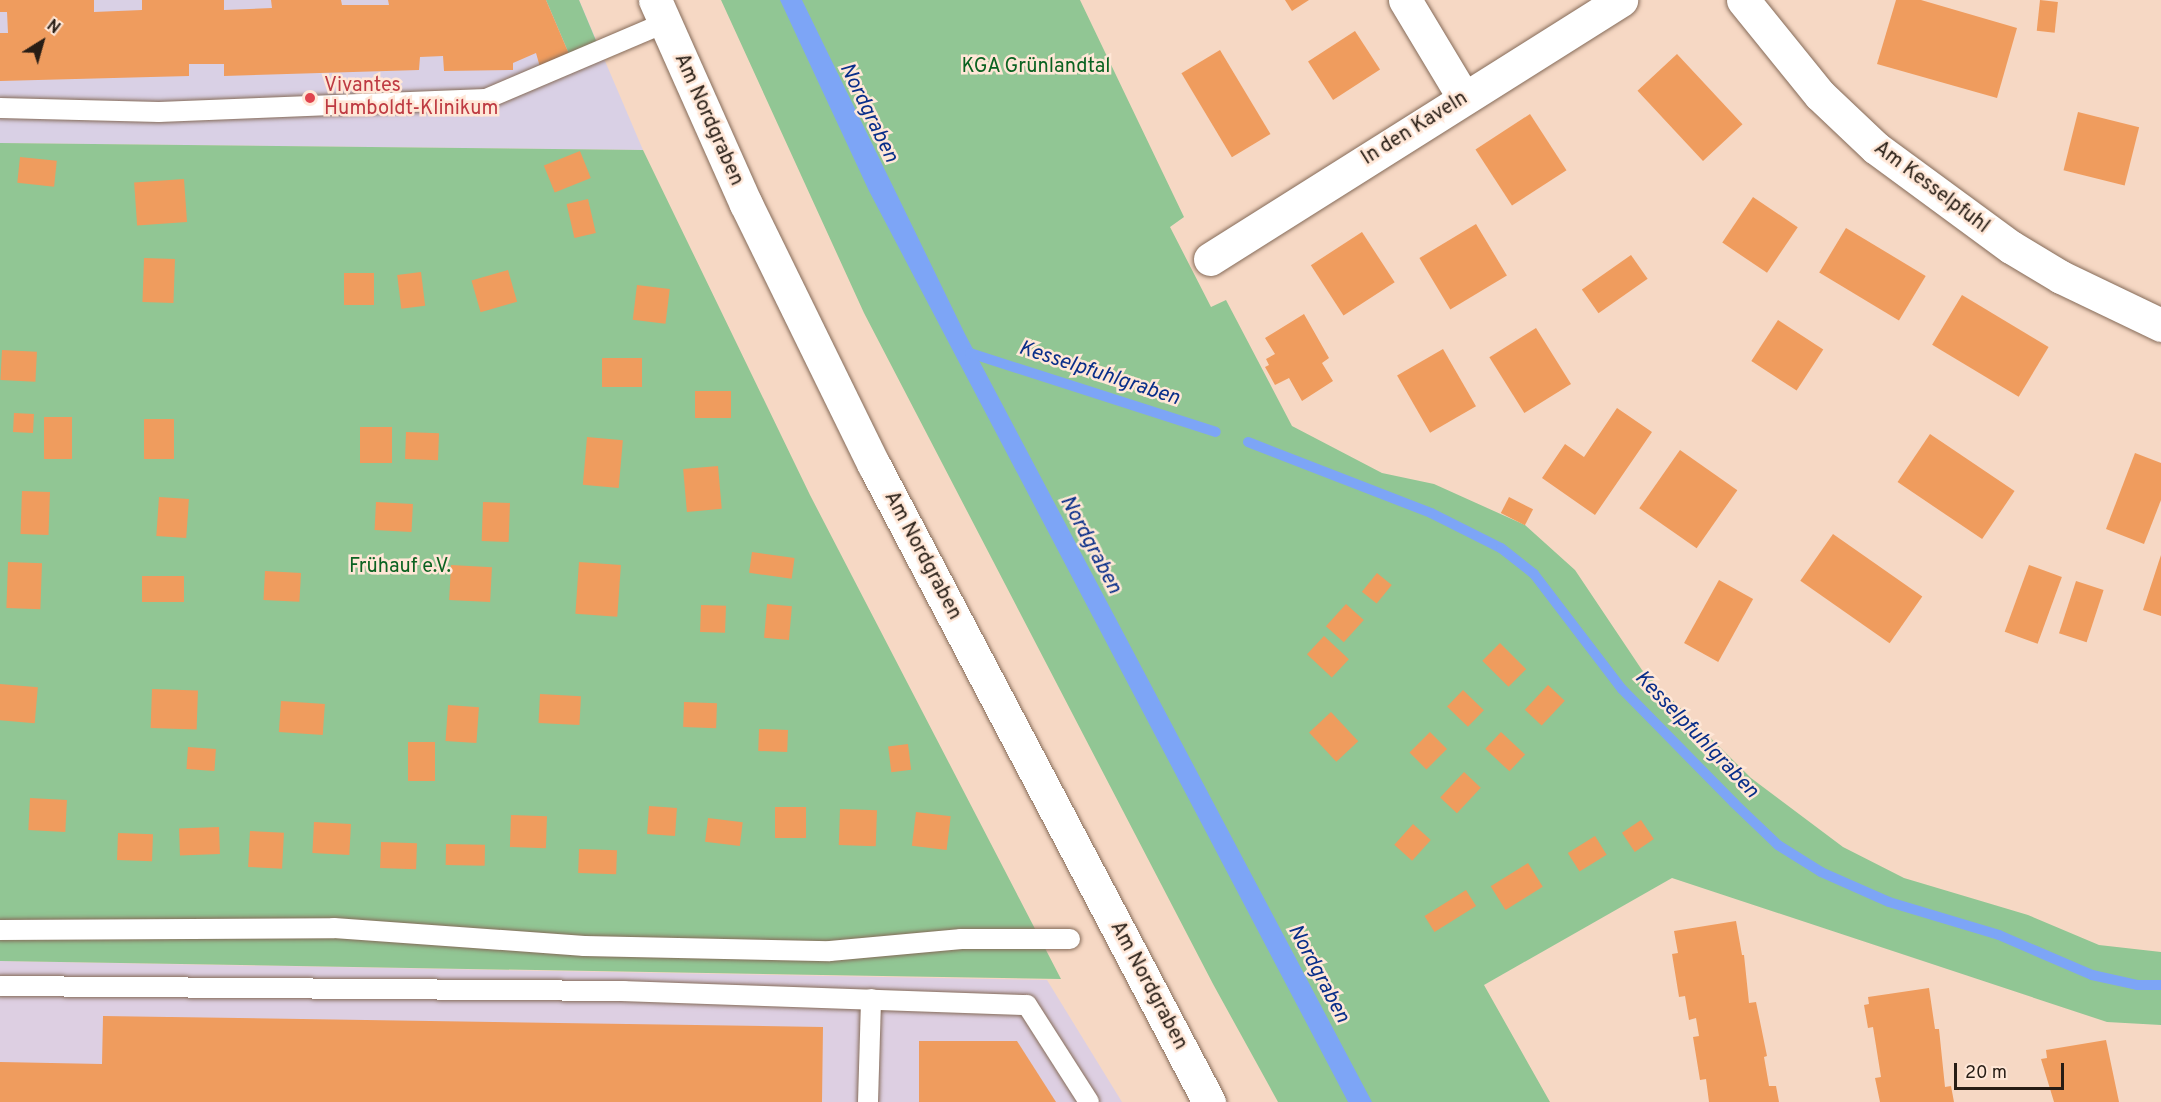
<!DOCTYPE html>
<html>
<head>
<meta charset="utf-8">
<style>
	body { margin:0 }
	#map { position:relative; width:2161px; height:1102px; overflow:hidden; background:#f6d8c4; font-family:Overpass,sans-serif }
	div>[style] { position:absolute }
	.industrial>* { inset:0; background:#ddcfe2 }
	.medical>* { inset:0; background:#d9d0e5 }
	.green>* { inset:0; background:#91c694 }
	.water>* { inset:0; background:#7da5f6 }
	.stream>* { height:10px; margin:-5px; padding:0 5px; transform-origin:5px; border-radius:5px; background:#7da5f6 }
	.building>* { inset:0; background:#ef9c5e; transform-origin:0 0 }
	.roads { filter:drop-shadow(0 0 2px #856b59) drop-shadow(0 0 2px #856b59) }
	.service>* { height:20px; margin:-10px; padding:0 10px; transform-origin:10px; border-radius:10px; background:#fff }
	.minor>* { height:33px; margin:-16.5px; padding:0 16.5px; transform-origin:16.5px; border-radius:16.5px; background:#fff }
	.dots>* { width:16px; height:16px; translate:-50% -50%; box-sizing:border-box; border:3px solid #ffe7d7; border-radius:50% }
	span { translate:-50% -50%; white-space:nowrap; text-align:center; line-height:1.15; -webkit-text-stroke:5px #ffe7d7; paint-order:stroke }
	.park-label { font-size:20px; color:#0b6221 }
	.health-label { font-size:20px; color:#be3a42 }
	.left { translate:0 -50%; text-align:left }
	.street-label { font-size:20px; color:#271d15 }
	.water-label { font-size:21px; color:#092e89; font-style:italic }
	.north { position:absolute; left:12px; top:12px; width:60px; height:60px; -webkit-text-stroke:4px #ffe7d7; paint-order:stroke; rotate:37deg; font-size:16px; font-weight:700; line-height:24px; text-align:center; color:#271d15 }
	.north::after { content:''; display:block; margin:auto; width:21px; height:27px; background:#271d15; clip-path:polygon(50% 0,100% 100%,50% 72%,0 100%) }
	.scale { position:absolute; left:1954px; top:1063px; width:110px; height:27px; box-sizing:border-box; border:3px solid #271d15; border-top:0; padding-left:8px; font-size:18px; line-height:21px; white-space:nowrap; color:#271d15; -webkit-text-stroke:4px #ffe7d7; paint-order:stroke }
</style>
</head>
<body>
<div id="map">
	<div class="industrial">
		<div style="clip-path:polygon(0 961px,1047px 980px,1122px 1102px,0 1102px)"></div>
	</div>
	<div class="medical">
		<div style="clip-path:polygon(0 0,579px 0,643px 150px,0 143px)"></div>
	</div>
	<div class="green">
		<div style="clip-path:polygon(546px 0,579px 0,597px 43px,569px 54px)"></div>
		<div style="clip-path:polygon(721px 0,1080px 0,1184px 217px,1170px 227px,1211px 307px,1226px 300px,1292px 426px,1382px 473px,1434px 484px,1525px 525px,1575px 570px,1642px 670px,1751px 778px,1843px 847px,1904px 878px,2028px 915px,2099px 945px,2161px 952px,2161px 1025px,2107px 1022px,1672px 878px,1484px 985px,1550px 1102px,1278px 1102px,1213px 984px,864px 313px)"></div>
		<div style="clip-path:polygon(0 143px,643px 150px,810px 495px,1061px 979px,0 961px)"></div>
	</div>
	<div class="water">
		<div style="clip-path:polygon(780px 0,802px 0,965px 334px,1372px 1102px,1348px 1102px,869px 191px)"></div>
	</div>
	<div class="stream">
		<div style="left:970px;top:353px;width:258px;rotate:17.8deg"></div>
		<div style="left:1248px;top:442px;width:196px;rotate:21.2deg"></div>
		<div style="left:1431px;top:513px;width:78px;rotate:26.6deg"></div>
		<div style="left:1501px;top:548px;width:42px;rotate:38.2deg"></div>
		<div style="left:1534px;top:574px;width:145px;rotate:52.6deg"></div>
		<div style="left:1622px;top:689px;width:160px;rotate:45.5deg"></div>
		<div style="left:1734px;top:803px;width:61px;rotate:43.7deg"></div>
		<div style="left:1778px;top:845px;width:51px;rotate:32.1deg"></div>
		<div style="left:1821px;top:872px;width:74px;rotate:23.8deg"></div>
		<div style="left:1889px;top:902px;width:115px;rotate:16.7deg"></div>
		<div style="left:1999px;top:935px;width:101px;rotate:23.3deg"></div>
		<div style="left:2092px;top:975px;width:46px;rotate:12.5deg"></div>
		<div style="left:2137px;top:985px;width:24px"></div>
	</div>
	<div class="building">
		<div style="clip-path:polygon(0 0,94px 0,94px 12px,142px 10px,142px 0,224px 0,224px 10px,272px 8px,271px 0,341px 0,342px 5px,389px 5px,388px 0,546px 0,569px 54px,540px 67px,536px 53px,513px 63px,513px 70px,444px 71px,443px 56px,420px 57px,419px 70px,224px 76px,224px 64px,189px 64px,189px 76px,0 81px,0 33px,8px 33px,7px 12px,0 12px)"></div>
		<div style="clip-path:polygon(1285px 0,1309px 0,1292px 11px)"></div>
		<div style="clip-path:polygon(1896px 0,1921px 0,2017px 28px,1997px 98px,1877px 64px)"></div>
		<div style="left:2040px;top:0;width:18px;height:31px;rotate:6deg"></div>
		<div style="left:1355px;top:31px;width:46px;height:56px;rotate:57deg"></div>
		<div style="left:1220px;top:50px;width:98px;height:45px;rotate:59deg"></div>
		<div style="left:1677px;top:54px;width:96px;height:54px;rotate:47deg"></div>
		<div style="left:2078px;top:112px;width:63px;height:60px;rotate:14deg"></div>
		<div style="left:1530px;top:114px;width:67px;height:65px;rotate:57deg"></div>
		<div style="left:580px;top:151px;width:29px;height:39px;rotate:68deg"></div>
		<div style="left:20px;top:157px;width:37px;height:26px;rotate:6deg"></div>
		<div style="left:184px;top:179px;width:43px;height:50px;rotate:86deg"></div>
		<div style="left:1753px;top:197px;width:54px;height:55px;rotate:34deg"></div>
		<div style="left:588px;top:199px;width:35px;height:22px;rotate:77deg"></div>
		<div style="left:1476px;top:224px;width:60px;height:66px;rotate:59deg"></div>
		<div style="left:1846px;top:228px;width:93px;height:52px;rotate:31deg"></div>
		<div style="left:1362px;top:232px;width:60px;height:61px;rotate:57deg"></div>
		<div style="left:1631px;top:255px;width:29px;height:60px;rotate:55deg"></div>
		<div style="left:144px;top:258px;width:31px;height:44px;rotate:2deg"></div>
		<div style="left:508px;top:270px;width:33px;height:38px;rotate:74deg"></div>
		<div style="left:421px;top:272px;width:34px;height:24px;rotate:83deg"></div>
		<div style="left:344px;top:273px;width:30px;height:32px"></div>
		<div style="left:637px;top:285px;width:33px;height:35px;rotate:7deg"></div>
		<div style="left:1962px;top:295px;width:101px;height:58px;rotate:31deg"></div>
		<div style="clip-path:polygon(1304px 314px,1329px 358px,1322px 363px,1333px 381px,1302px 401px,1289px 378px,1275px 385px,1265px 367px,1269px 365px,1266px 359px,1275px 354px,1265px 338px)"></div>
		<div style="left:1778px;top:320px;width:54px;height:49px;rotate:33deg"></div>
		<div style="left:1536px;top:328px;width:66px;height:55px;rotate:58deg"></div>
		<div style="left:1443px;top:349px;width:66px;height:53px;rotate:60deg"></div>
		<div style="left:2px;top:350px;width:35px;height:30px;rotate:3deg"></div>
		<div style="left:642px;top:358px;width:29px;height:40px;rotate:90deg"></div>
		<div style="left:695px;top:391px;width:36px;height:27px"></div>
		<div style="clip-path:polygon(1617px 408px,1652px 432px,1595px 515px,1542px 478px,1565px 444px,1584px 457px)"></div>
		<div style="left:14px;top:413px;width:20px;height:19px;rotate:3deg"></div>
		<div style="left:44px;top:417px;width:28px;height:42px"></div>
		<div style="left:144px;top:419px;width:30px;height:40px"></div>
		<div style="left:360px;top:427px;width:32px;height:36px"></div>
		<div style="left:406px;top:432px;width:33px;height:27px;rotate:2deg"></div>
		<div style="left:1930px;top:434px;width:102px;height:58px;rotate:34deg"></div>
		<div style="left:587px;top:437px;width:36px;height:48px;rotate:5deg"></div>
		<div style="left:1680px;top:450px;width:70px;height:71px;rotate:35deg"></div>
		<div style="clip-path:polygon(2135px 453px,2161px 463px,2161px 500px,2144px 544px,2106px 529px)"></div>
		<div style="left:718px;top:466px;width:43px;height:35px;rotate:85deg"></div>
		<div style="left:22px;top:491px;width:28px;height:43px;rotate:2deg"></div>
		<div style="left:159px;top:497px;width:30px;height:39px;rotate:4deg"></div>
		<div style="left:1509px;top:497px;width:27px;height:18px;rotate:27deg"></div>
		<div style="left:376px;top:502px;width:37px;height:28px;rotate:3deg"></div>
		<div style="left:483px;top:502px;width:27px;height:39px;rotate:2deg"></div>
		<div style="left:1833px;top:534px;width:109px;height:57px;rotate:35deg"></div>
		<div style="left:752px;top:552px;width:43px;height:21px;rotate:8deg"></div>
		<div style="clip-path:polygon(2161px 555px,2161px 616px,2143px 610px)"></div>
		<div style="left:8px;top:562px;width:34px;height:46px;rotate:2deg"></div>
		<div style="left:579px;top:562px;width:42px;height:52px;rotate:4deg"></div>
		<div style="left:451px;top:565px;width:41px;height:35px;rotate:3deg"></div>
		<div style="left:2029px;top:565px;width:35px;height:71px;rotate:20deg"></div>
		<div style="left:265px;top:571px;width:36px;height:29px;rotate:3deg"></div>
		<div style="left:1377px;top:573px;width:19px;height:24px;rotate:39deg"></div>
		<div style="left:142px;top:576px;width:42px;height:26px"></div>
		<div style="left:1719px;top:580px;width:39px;height:72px;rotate:29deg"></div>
		<div style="left:2076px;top:581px;width:29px;height:55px;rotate:18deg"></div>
		<div style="left:767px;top:604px;width:25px;height:34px;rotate:5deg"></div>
		<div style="left:1346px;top:604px;width:24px;height:30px;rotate:42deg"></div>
		<div style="left:701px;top:605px;width:25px;height:27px;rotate:2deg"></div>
		<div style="left:1324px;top:636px;width:34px;height:25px;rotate:43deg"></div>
		<div style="left:1500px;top:643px;width:37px;height:25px;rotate:45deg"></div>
		<div style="left:0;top:684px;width:38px;height:36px;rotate:5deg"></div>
		<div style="left:1548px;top:685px;width:23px;height:34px;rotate:43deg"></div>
		<div style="left:152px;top:689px;width:46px;height:39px;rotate:2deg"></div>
		<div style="left:1463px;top:690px;width:29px;height:23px;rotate:44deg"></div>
		<div style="left:540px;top:694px;width:41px;height:29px;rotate:3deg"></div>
		<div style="left:281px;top:701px;width:44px;height:31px;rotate:4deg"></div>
		<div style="left:684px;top:702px;width:33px;height:25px;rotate:2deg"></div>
		<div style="left:448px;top:705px;width:31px;height:36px;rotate:4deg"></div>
		<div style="left:1331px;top:712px;width:40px;height:30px;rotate:47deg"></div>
		<div style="left:759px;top:729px;width:29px;height:22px;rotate:2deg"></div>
		<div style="left:1430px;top:732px;width:24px;height:29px;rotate:45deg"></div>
		<div style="left:1501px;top:732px;width:33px;height:23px;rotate:43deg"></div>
		<div style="left:408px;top:742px;width:27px;height:39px"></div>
		<div style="left:908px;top:744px;width:26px;height:20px;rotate:83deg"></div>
		<div style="left:188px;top:747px;width:28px;height:22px;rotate:4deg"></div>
		<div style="left:1464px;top:772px;width:23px;height:35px;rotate:43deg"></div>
		<div style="left:30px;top:798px;width:37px;height:32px;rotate:3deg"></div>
		<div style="left:649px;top:806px;width:28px;height:28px;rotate:4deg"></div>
		<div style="left:775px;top:807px;width:31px;height:31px"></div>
		<div style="left:840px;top:809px;width:37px;height:36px;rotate:2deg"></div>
		<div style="left:916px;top:812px;width:35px;height:34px;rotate:7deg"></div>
		<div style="left:511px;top:815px;width:36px;height:32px;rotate:2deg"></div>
		<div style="left:708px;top:818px;width:35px;height:24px;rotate:7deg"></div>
		<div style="left:1641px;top:820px;width:23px;height:23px;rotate:56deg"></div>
		<div style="left:314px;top:822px;width:37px;height:31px;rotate:3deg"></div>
		<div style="left:1413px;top:824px;width:24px;height:28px;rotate:42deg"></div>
		<div style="left:219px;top:827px;width:27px;height:40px;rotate:88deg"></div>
		<div style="left:250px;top:831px;width:34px;height:36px;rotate:3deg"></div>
		<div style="left:118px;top:833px;width:35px;height:27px;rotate:2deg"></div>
		<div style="left:1595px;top:836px;width:22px;height:32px;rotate:58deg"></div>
		<div style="left:381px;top:842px;width:36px;height:26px;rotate:2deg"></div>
		<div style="left:446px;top:844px;width:39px;height:21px;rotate:1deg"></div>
		<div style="left:579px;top:849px;width:38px;height:24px;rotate:2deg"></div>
		<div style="left:1528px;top:863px;width:28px;height:44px;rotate:58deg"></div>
		<div style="left:1466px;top:890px;width:19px;height:49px;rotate:58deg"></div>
		<div style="clip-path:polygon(1736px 921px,1742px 955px,1744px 955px,1749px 1003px,1756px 1002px,1767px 1056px,1764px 1057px,1769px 1086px,1776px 1086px,1779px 1102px,1709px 1102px,1706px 1079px,1700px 1080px,1693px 1037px,1699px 1036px,1696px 1018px,1689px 1020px,1685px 996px,1679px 997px,1672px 954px,1678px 953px,1674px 931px)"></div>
		<div style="clip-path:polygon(1929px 988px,1935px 1029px,1939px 1029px,1945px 1087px,1951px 1086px,1954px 1102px,1880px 1102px,1875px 1078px,1881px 1077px,1873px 1027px,1868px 1028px,1864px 1005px,1869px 1004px,1868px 997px)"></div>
		<div style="clip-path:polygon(103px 1016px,823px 1027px,822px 1102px,0 1102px,0 1062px,102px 1064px)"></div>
		<div style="clip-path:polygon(2106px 1040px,2119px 1102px,2054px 1102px,2041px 1059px,2047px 1058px,2046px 1050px)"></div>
		<div style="clip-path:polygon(919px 1041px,1017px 1041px,1056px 1102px,919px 1102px)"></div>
	</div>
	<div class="roads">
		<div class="service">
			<div style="left:0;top:108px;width:159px;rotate:1.4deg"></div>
			<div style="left:159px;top:112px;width:327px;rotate:-2.3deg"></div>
			<div style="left:486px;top:99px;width:194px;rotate:-23.1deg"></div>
			<div style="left:0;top:930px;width:334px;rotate:-0.3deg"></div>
			<div style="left:334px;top:928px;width:251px;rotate:4.1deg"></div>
			<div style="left:584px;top:946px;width:246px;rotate:1.2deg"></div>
			<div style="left:830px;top:951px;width:132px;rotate:-5.2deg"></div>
			<div style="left:961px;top:939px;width:109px"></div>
			<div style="left:0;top:986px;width:624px;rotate:0.46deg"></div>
			<div style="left:624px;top:991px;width:403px;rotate:2deg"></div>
			<div style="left:1027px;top:1005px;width:115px;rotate:57.4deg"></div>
			<div style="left:868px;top:1102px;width:103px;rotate:-88.3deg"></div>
		</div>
		<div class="minor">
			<div style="left:655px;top:0;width:223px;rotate:66deg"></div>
			<div style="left:746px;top:204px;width:291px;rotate:63.9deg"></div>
			<div style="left:874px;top:465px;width:720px;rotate:62.26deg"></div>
			<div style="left:1405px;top:0;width:114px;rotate:59deg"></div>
			<div style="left:1743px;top:0;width:122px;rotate:51deg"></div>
			<div style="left:1820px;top:95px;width:77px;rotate:43.4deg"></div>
			<div style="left:1876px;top:148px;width:167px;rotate:36.3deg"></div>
			<div style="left:2011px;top:247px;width:58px;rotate:31deg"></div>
			<div style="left:2061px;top:277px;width:111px;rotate:25.6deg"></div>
			<div style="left:1210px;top:259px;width:486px;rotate:-32.2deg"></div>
		</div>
	</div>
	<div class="dots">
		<div style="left:310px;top:98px;background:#e0444e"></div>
	</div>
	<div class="park-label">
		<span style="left:1036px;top:67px">KGA Grünlandtal</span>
		<span style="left:400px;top:567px">Frühauf e.V.</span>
	</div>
	<div class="health-label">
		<span class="left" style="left:324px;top:98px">Vivantes<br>Humboldt-Klinikum</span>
	</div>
	<div class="street-label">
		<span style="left:708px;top:120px;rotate:66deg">Am Nordgraben</span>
		<span style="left:1415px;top:129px;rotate:-32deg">In den Kaveln</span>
		<span style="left:1931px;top:188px;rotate:37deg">Am Kesselpfuhl</span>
		<span style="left:922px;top:556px;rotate:62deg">Am Nordgraben</span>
		<span style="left:1148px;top:986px;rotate:62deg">Am Nordgraben</span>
	</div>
	<div class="water-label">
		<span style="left:868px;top:113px;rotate:64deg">Nordgraben</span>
		<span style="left:1099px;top:374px;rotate:18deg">Kesselpfuhlgraben</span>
		<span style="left:1090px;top:545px;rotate:62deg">Nordgraben</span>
		<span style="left:1696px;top:735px;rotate:46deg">Kesselpfuhlgraben</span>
		<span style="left:1318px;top:974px;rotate:62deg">Nordgraben</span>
	</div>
	<div class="north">N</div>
	<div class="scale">20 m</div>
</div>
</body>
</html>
